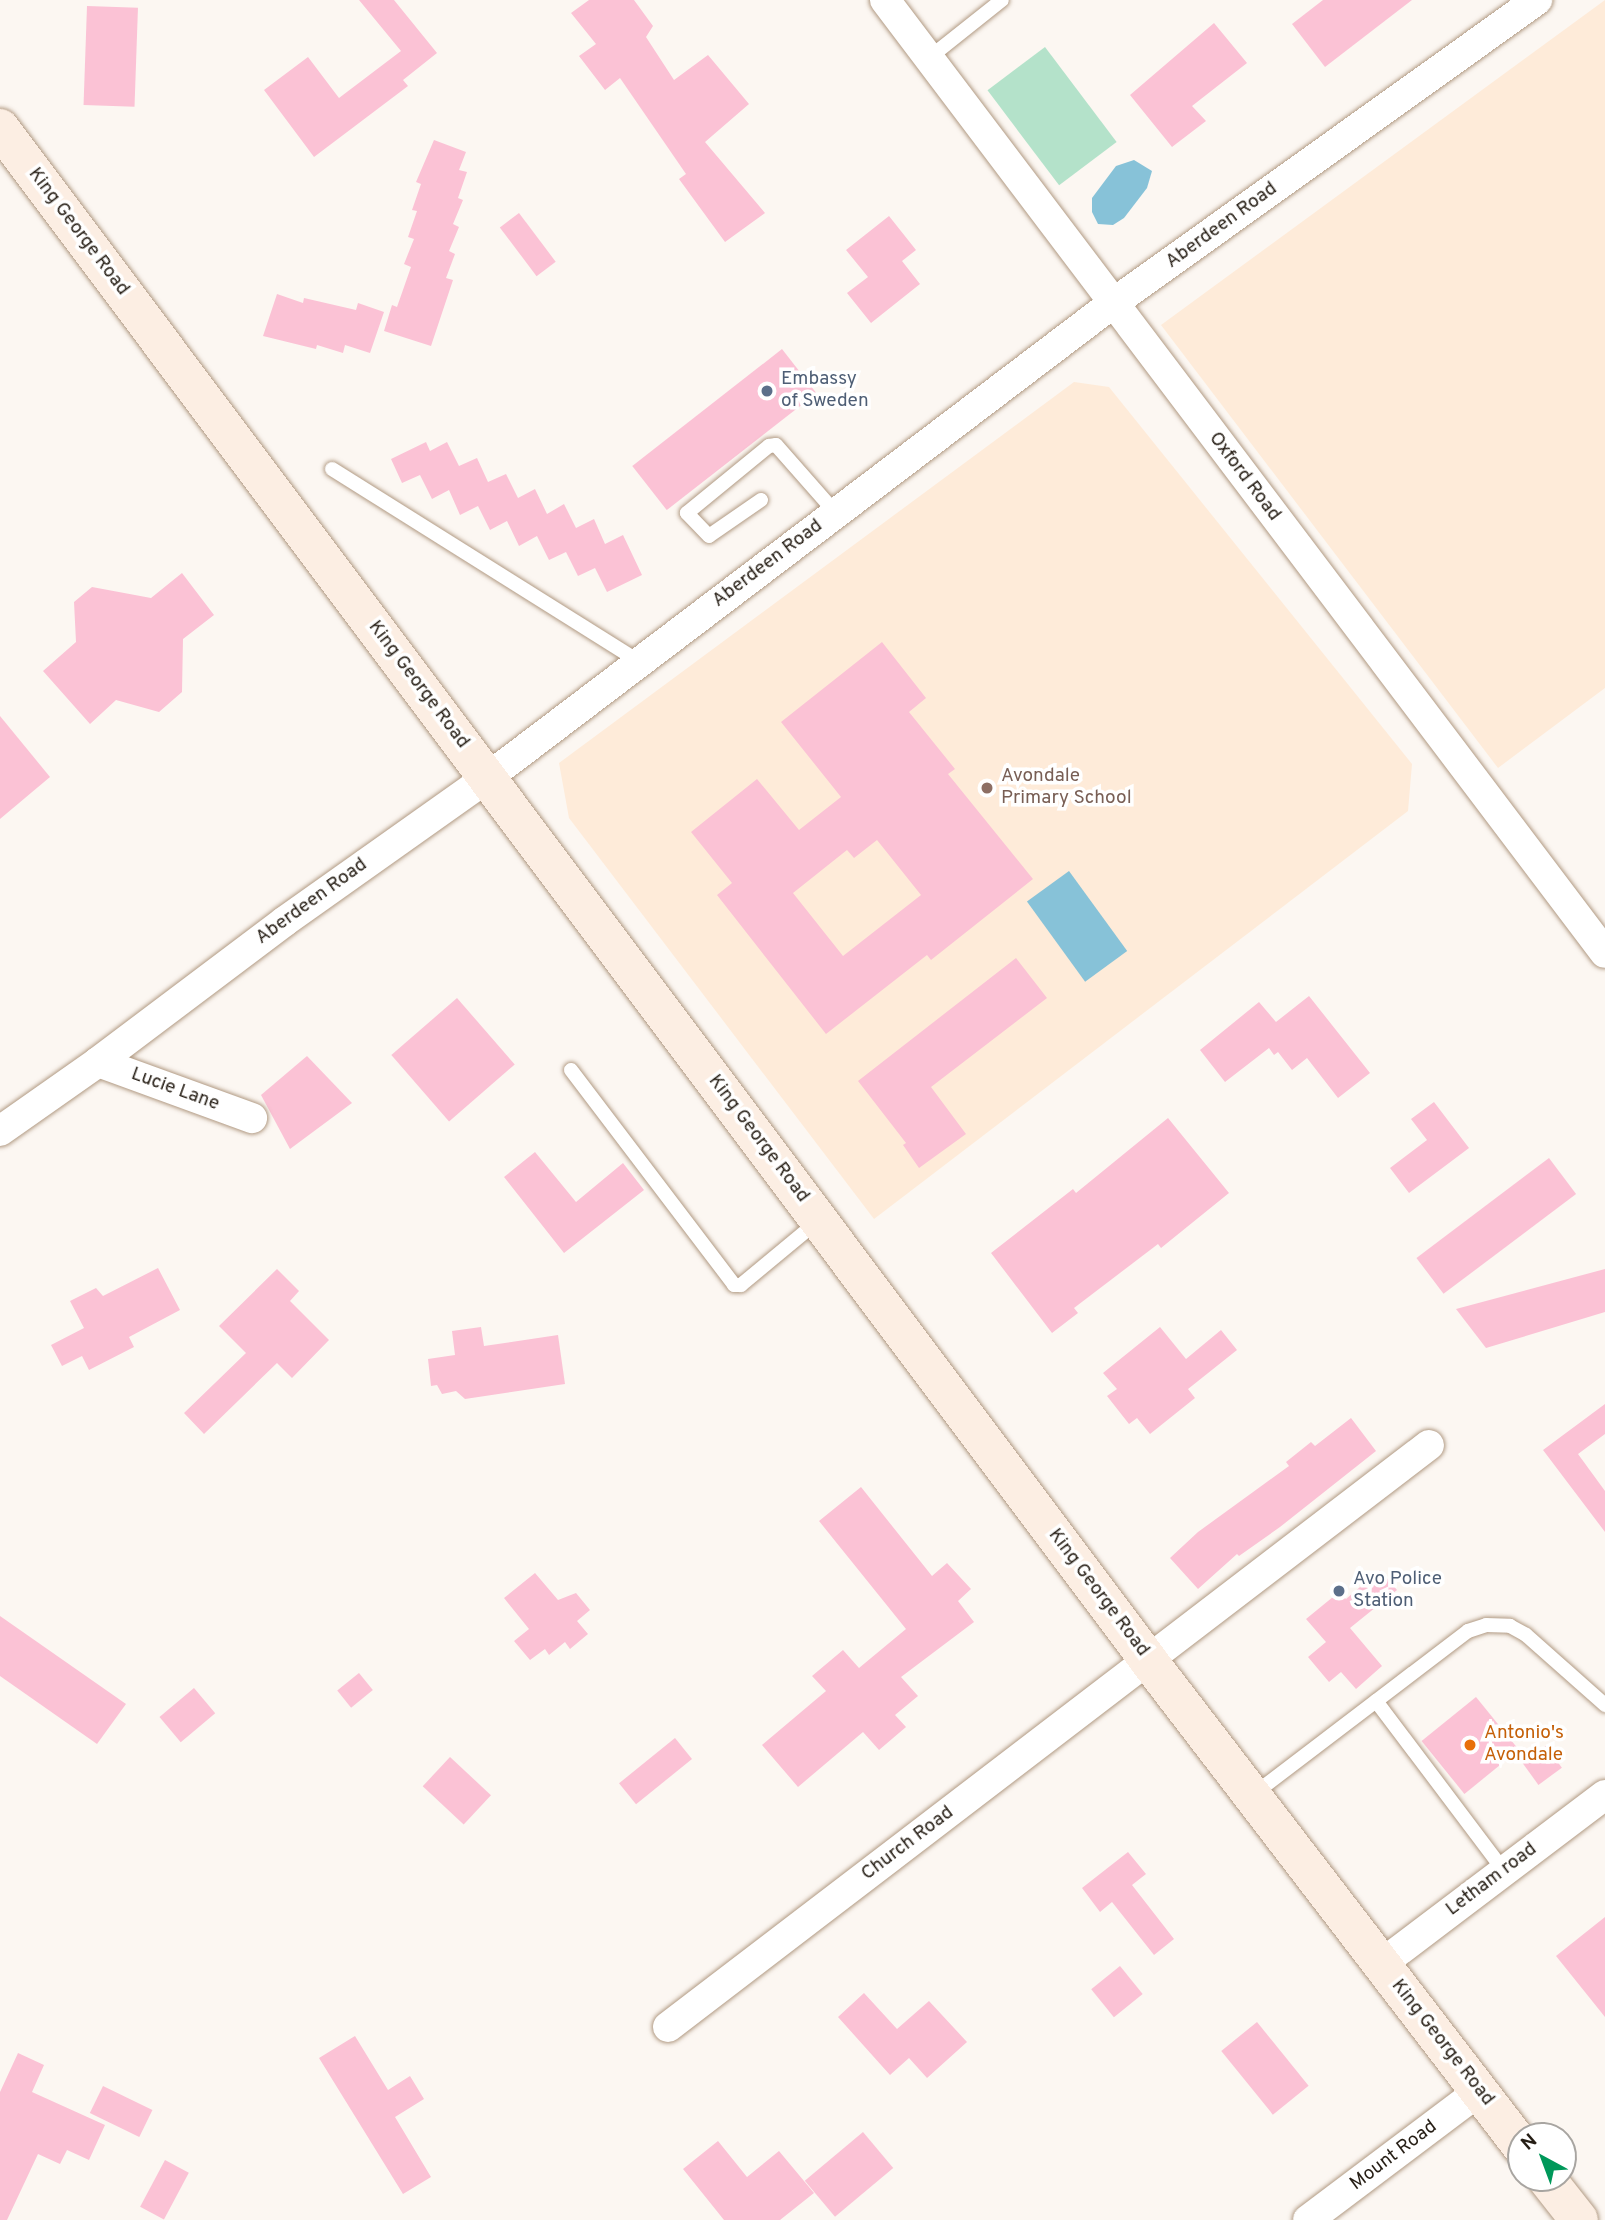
<!DOCTYPE html>
<html>
<head>
<meta charset="utf-8">
<style>
	body { margin:0 }
	#map { position:relative; width:1605px; height:2220px; overflow:hidden; background:#fcf7f2; font-family:Overpass,sans-serif }
	div>[style] { position:absolute }
	.built>* { inset:0; background:#feebd9 }
	.green>* { inset:0; background:#b4e2ca; transform-origin:0 0 }
	.water>* { inset:0; background:#87c2d8; transform-origin:0 0 }
	.building>* { inset:0; background:#fbc2d5; transform-origin:0 0 }
	.roads { filter:drop-shadow(0 0 2px #b19a83) drop-shadow(0 0 2px #b19a83) }
	.service>* { height:14px; margin:-7px; padding:0 7px; transform-origin:7px; border-radius:7px; background:#fff }
	.minor>* { height:30px; margin:-15px; padding:0 15px; transform-origin:15px; border-radius:15px; background:#fff }
	.secondary>* { height:38px; margin:-19px; padding:0 19px; transform-origin:19px; border-radius:19px; background:#fceee3 }
	.dots>* { width:19px; height:19px; translate:-50% -50%; box-sizing:border-box; border:4px solid #fff; border-radius:50% }
	span { translate:-50% -50%; white-space:nowrap; text-align:center; line-height:1.15; -webkit-text-stroke:7px #fff; paint-order:stroke }
	.street-label { font-size:19px; color:#261e15 }
	.service-label { font-size:19px; color:#4e5e75 }
	.left { translate:0 -50%; text-align:left }
	.education-label { font-size:19px; color:#785e54 }
	.food-label { font-size:19px; color:#c56008 }
	.north { position:absolute; left:1507px; top:2122px; width:70px; height:70px; box-sizing:border-box; background:#fff; border:2px solid #a8a5a1; border-radius:50%; rotate:319deg; font-size:19px; font-weight:700; line-height:28px; text-align:center; color:#261e15 }
	.north::after { content:''; display:block; margin:auto; width:24px; height:32px; background:#00985a; clip-path:polygon(50% 0,100% 100%,50% 72%,0 100%) }
</style>
</head>
<body>
<div id="map">
	<div class="built">
		<div style="clip-path:polygon(1605px 0,1605px 688px,1498px 768px,1161px 325px)"></div>
		<div style="clip-path:polygon(1074px 382px,1109px 387px,1412px 764px,1408px 811px,874px 1219px,569px 818px,559px 763px)"></div>
	</div>
	<div class="green">
		<div style="left:1045px;top:47px;width:119px;height:72px;rotate:53deg"></div>
	</div>
	<div class="water">
		<div style="clip-path:polygon(1134px 160px,1152px 171px,1147px 188px,1124px 218px,1113px 225px,1098px 224px,1092px 212px,1092px 198px,1116px 166px)"></div>
		<div style="left:1069px;top:871px;width:99px;height:52px;rotate:54deg"></div>
	</div>
	<div class="building">
		<div style="clip-path:polygon(359px 0,394px 0,437px 53px,403px 80px,408px 86px,314px 157px,264px 90px,308px 57px,339px 98px,401px 51px)"></div>
		<div style="clip-path:polygon(589px 0,634px 0,653px 26px,646px 37px,674px 80px,708px 55px,749px 104px,705px 142px,765px 213px,725px 242px,679px 179px,686px 174px,620px 78px,605px 90px,579px 56px,596px 44px,571px 13px)"></div>
		<div style="clip-path:polygon(1323px 0,1412px 0,1325px 67px,1292px 24px)"></div>
		<div style="left:87px;top:6px;width:51px;height:99px;rotate:2deg"></div>
		<div style="clip-path:polygon(1214px 23px,1247px 63px,1192px 106px,1206px 121px,1172px 147px,1130px 95px)"></div>
		<div style="clip-path:polygon(434px 140px,466px 152px,459px 170px,467px 172px,458px 198px,463px 200px,453px 224px,459px 227px,449px 251px,455px 254px,446px 278px,453px 280px,431px 346px,384px 331px,392px 305px,397px 307px,411px 267px,404px 264px,414px 239px,408px 237px,417px 211px,412px 210px,421px 184px,416px 182px)"></div>
		<div style="left:519px;top:213px;width:61px;height:24px;rotate:53deg"></div>
		<div style="clip-path:polygon(889px 216px,916px 250px,902px 261px,920px 284px,871px 323px,847px 293px,868px 277px,846px 250px)"></div>
		<div style="clip-path:polygon(277px 294px,303px 303px,304px 298px,356px 310px,358px 303px,384px 312px,370px 353px,345px 345px,343px 353px,317px 345px,316px 349px,263px 336px)"></div>
		<div style="left:782px;top:349px;width:56px;height:190px;rotate:52deg"></div>
		<div style="clip-path:polygon(426px 442px,430px 451px,447px 442px,459px 466px,477px 458px,488px 482px,506px 474px,518px 498px,535px 489px,547px 514px,564px 504px,576px 528px,594px 519px,605px 544px,623px 535px,642px 575px,607px 592px,595px 568px,578px 576px,566px 552px,549px 560px,537px 536px,519px 546px,507px 521px,490px 530px,478px 506px,460px 515px,449px 490px,432px 499px,420px 475px,402px 483px,391px 459px)"></div>
		<div style="clip-path:polygon(182px 573px,214px 615px,183px 639px,182px 692px,159px 712px,116px 700px,90px 724px,43px 671px,76px 642px,74px 602px,92px 587px,151px 598px)"></div>
		<div style="clip-path:polygon(evenodd,882px 642px,926px 698px,909px 712px,955px 769px,948px 774px,1033px 879px,931px 960px,927px 955px,826px 1034px,717px 895px,732px 883px,691px 832px,757px 779px,799px 830px,841px 797px,781px 722px,882px 642px,877px 840px,921px 895px,843px 956px,793px 893px,847px 850px,854px 858px,877px 840px)"></div>
		<div style="clip-path:polygon(0 716px,50px 777px,0 819px)"></div>
		<div style="clip-path:polygon(1016px 958px,1047px 998px,931px 1087px,966px 1134px,919px 1168px,903px 1145px,906px 1143px,858px 1081px)"></div>
		<div style="clip-path:polygon(1309px 996px,1370px 1073px,1338px 1098px,1307px 1058px,1292px 1070px,1278px 1052px,1274px 1055px,1269px 1048px,1225px 1082px,1200px 1050px,1259px 1002px,1276px 1022px)"></div>
		<div style="left:457px;top:998px;width:88px;height:87px;rotate:49deg"></div>
		<div style="clip-path:polygon(307px 1056px,352px 1103px,290px 1149px,261px 1095px)"></div>
		<div style="clip-path:polygon(1434px 1102px,1469px 1148px,1409px 1193px,1390px 1168px,1427px 1140px,1411px 1119px)"></div>
		<div style="clip-path:polygon(1168px 1118px,1229px 1193px,1161px 1248px,1158px 1244px,1074px 1308px,1078px 1313px,1052px 1333px,991px 1253px,1073px 1189px,1076px 1193px)"></div>
		<div style="clip-path:polygon(535px 1152px,576px 1202px,623px 1163px,644px 1190px,564px 1253px,504px 1177px)"></div>
		<div style="left:1549px;top:1158px;width:45px;height:166px;rotate:53deg"></div>
		<div style="clip-path:polygon(158px 1268px,180px 1310px,129px 1337px,134px 1347px,89px 1370px,82px 1356px,62px 1366px,51px 1345px,84px 1328px,70px 1301px,96px 1288px,103px 1296px)"></div>
		<div style="clip-path:polygon(277px 1269px,299px 1291px,290px 1301px,329px 1340px,292px 1378px,277px 1363px,204px 1434px,184px 1413px,246px 1353px,219px 1326px)"></div>
		<div style="clip-path:polygon(1605px 1269px,1605px 1312px,1486px 1348px,1456px 1309px)"></div>
		<div style="clip-path:polygon(481px 1327px,484px 1346px,558px 1335px,565px 1384px,465px 1399px,456px 1391px,442px 1394px,437px 1385px,431px 1386px,428px 1359px,455px 1355px,452px 1331px)"></div>
		<div style="clip-path:polygon(1160px 1327px,1186px 1359px,1221px 1330px,1237px 1350px,1188px 1389px,1195px 1398px,1150px 1434px,1137px 1418px,1129px 1424px,1107px 1396px,1117px 1389px,1103px 1373px)"></div>
		<div style="clip-path:polygon(1605px 1404px,1605px 1434px,1578px 1454px,1605px 1491px,1605px 1532px,1543px 1450px)"></div>
		<div style="clip-path:polygon(1351px 1418px,1376px 1451px,1280px 1527px,1239px 1556px,1237px 1554px,1198px 1589px,1170px 1558px,1198px 1532px,1289px 1466px,1286px 1462px,1311px 1442px,1315px 1446px)"></div>
		<div style="clip-path:polygon(861px 1487px,932px 1576px,947px 1563px,971px 1589px,958px 1601px,974px 1622px,901px 1677px,918px 1696px,895px 1715px,906px 1727px,879px 1750px,863px 1732px,798px 1787px,762px 1745px,826px 1691px,812px 1676px,843px 1650px,859px 1668px,906px 1629px,819px 1521px)"></div>
		<div style="clip-path:polygon(1380px 1570px,1397px 1590px,1350px 1628px,1382px 1666px,1356px 1689px,1341px 1672px,1329px 1682px,1308px 1657px,1326px 1642px,1306px 1619px,1339px 1592px,1346px 1599px)"></div>
		<div style="clip-path:polygon(535px 1573px,558px 1600px,576px 1593px,590px 1610px,577px 1621px,588px 1634px,570px 1649px,565px 1642px,549px 1655px,545px 1649px,530px 1660px,514px 1641px,529px 1629px,504px 1598px)"></div>
		<div style="clip-path:polygon(0 1616px,126px 1704px,97px 1744px,0 1676px)"></div>
		<div style="left:359px;top:1673px;width:22px;height:28px;rotate:51deg"></div>
		<div style="left:194px;top:1688px;width:33px;height:45px;rotate:50deg"></div>
		<div style="left:1476px;top:1697px;width:68px;height:70px;rotate:51deg"></div>
		<div style="left:675px;top:1738px;width:27px;height:72px;rotate:51deg"></div>
		<div style="left:1546px;top:1746px;width:27px;height:29px;rotate:54deg"></div>
		<div style="left:450px;top:1757px;width:56px;height:40px;rotate:43deg"></div>
		<div style="clip-path:polygon(1128px 1852px,1146px 1874px,1132px 1885px,1174px 1939px,1154px 1955px,1112px 1902px,1100px 1912px,1082px 1888px)"></div>
		<div style="clip-path:polygon(1605px 1917px,1605px 2017px,1556px 1956px)"></div>
		<div style="left:1120px;top:1966px;width:36px;height:37px;rotate:51deg"></div>
		<div style="clip-path:polygon(864px 1993px,897px 2029px,929px 2001px,967px 2042px,927px 2078px,909px 2058px,890px 2075px,838px 2017px)"></div>
		<div style="left:1257px;top:2022px;width:82px;height:46px;rotate:51deg"></div>
		<div style="clip-path:polygon(355px 2036px,388px 2090px,410px 2076px,424px 2099px,395px 2117px,431px 2177px,403px 2194px,319px 2058px)"></div>
		<div style="clip-path:polygon(18px 2053px,44px 2065px,32px 2092px,105px 2125px,89px 2160px,67px 2150px,60px 2164px,38px 2154px,7px 2220px,0 2220px,0 2092px)"></div>
		<div style="left:103px;top:2086px;width:55px;height:30px;rotate:26deg"></div>
		<div style="left:863px;top:2132px;width:47px;height:76px;rotate:50deg"></div>
		<div style="clip-path:polygon(718px 2141px,747px 2177px,779px 2151px,814px 2193px,780px 2220px,724px 2220px,683px 2169px)"></div>
		<div style="left:165px;top:2160px;width:27px;height:53px;rotate:28deg"></div>
	</div>
	<div class="roads">
		<div class="service">
			<div style="left:929px;top:58px;width:93px;rotate:-38.5deg"></div>
			<div style="left:332px;top:469px;width:361px;rotate:32.1deg"></div>
			<div style="left:761px;top:500px;width:63px;rotate:145.3deg"></div>
			<div style="left:709px;top:536px;width:32px;rotate:-134deg"></div>
			<div style="left:687px;top:513px;width:106px;rotate:-39.3deg"></div>
			<div style="left:769px;top:446px;width:7px;rotate:-8deg"></div>
			<div style="left:776px;top:445px;width:91px;rotate:48.6deg"></div>
			<div style="left:571px;top:1070px;width:270px;rotate:52.8deg"></div>
			<div style="left:734px;top:1285px;width:7px"></div>
			<div style="left:741px;top:1285px;width:100px;rotate:-39.7deg"></div>
			<div style="left:1376px;top:1701px;width:213px;rotate:53deg"></div>
			<div style="left:1254px;top:1794px;width:269px;rotate:-37.3deg"></div>
			<div style="left:1468px;top:1631px;width:19px;rotate:-18deg"></div>
			<div style="left:1486px;top:1625px;width:24px;rotate:2deg"></div>
			<div style="left:1510px;top:1626px;width:18px;rotate:29deg"></div>
			<div style="left:1526px;top:1635px;width:106px;rotate:41.5deg"></div>
		</div>
		<div class="minor">
			<div style="left:885px;top:0;width:1194px;rotate:52.93deg"></div>
			<div style="left:98px;top:1062px;width:164px;rotate:20deg"></div>
			<div style="left:0;top:1131px;width:120px;rotate:-35.1deg"></div>
			<div style="left:98px;top:1062px;width:234px;rotate:-37deg"></div>
			<div style="left:285px;top:921px;width:247px;rotate:-35.3deg"></div>
			<div style="left:487px;top:778px;width:784px;rotate:-37.18deg"></div>
			<div style="left:1112px;top:304px;width:523px;rotate:-35.58deg"></div>
			<div style="left:1380px;top:1965px;width:282px;rotate:-37.1deg"></div>
			<div style="left:668px;top:2027px;width:958px;rotate:-37.41deg"></div>
			<div style="left:1308px;top:2220px;width:214px;rotate:-37deg"></div>
		</div>
		<div class="secondary">
			<div style="left:0;top:128px;width:1914px;rotate:53.15deg"></div>
			<div style="left:1148px;top:1660px;width:613px;rotate:52.49deg"></div>
			<div style="left:1546px;top:2178px;width:53px;rotate:51.8deg"></div>
		</div>
	</div>
	<div class="dots">
		<div style="left:767px;top:391px;background:#5c6f8a"></div>
		<div style="left:987px;top:788px;background:#8d6e63"></div>
		<div style="left:1339px;top:1591px;background:#5c6f8a"></div>
		<div style="left:1470px;top:1745px;background:#e8710a"></div>
	</div>
	<div class="street-label">
		<span style="left:1222px;top:226px;rotate:-36deg">Aberdeen Road</span>
		<span style="left:78px;top:232px;rotate:53deg">King George Road</span>
		<span style="left:1244px;top:477px;rotate:53deg">Oxford Road</span>
		<span style="left:768px;top:564px;rotate:-37deg">Aberdeen Road</span>
		<span style="left:418px;top:685px;rotate:53deg">King George Road</span>
		<span style="left:312px;top:902px;rotate:-36deg">Aberdeen Road</span>
		<span style="left:175px;top:1090px;rotate:20deg">Lucie Lane</span>
		<span style="left:758px;top:1139px;rotate:53deg">King George Road</span>
		<span style="left:1098px;top:1593px;rotate:53deg">King George Road</span>
		<span style="left:908px;top:1844px;rotate:-37deg">Church Road</span>
		<span style="left:1492px;top:1880px;rotate:-37deg">Letham road</span>
		<span style="left:1442px;top:2043px;rotate:52deg">King George Road</span>
		<span style="left:1394px;top:2156px;rotate:-37deg">Mount Road</span>
	</div>
	<div class="service-label">
		<span class="left" style="left:781px;top:391px">Embassy<br>of Sweden</span>
		<span class="left" style="left:1353px;top:1591px">Avo Police<br>Station</span>
	</div>
	<div class="education-label">
		<span class="left" style="left:1001px;top:788px">Avondale<br>Primary School</span>
	</div>
	<div class="food-label">
		<span class="left" style="left:1484px;top:1745px">Antonio's<br>Avondale</span>
	</div>
	<div class="north">N</div>
</div>
</body>
</html>
